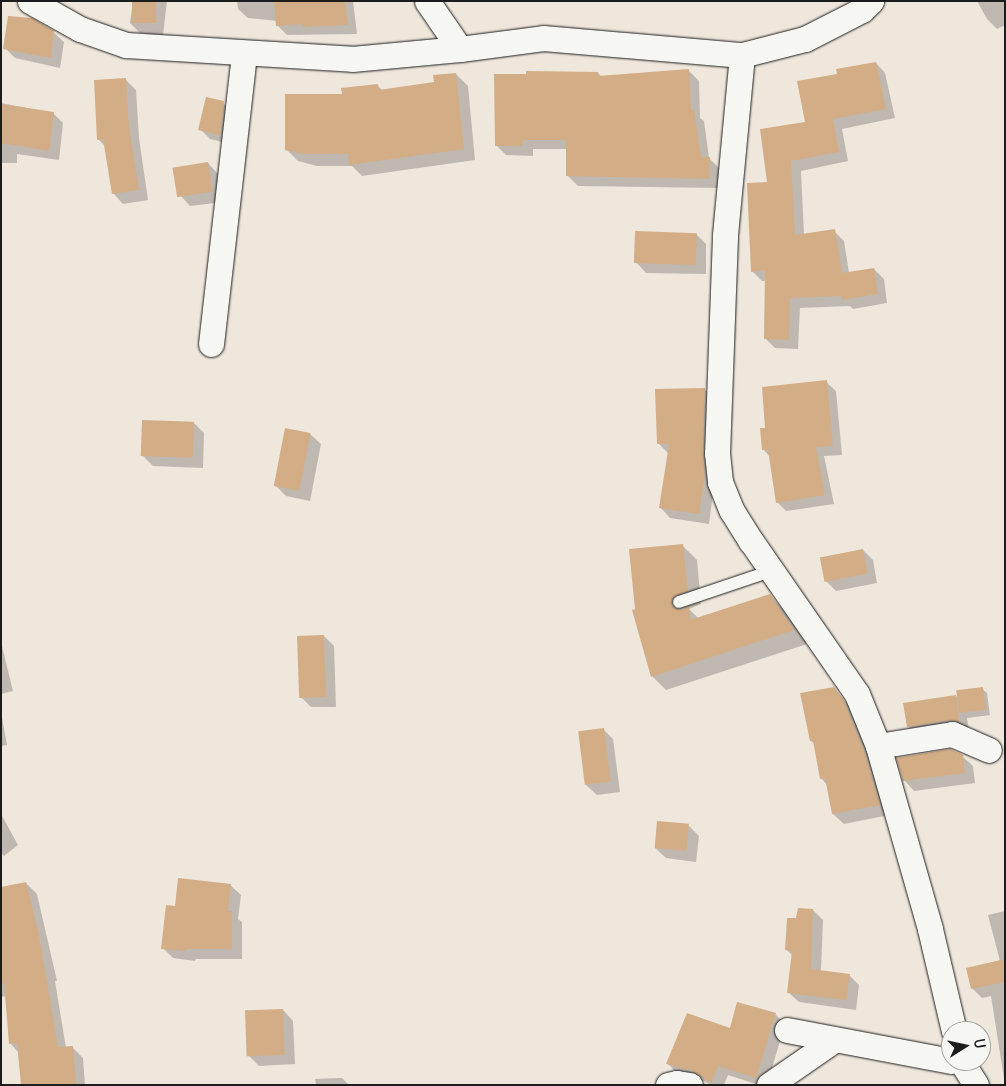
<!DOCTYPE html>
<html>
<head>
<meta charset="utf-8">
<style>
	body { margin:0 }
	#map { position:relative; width:1006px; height:1086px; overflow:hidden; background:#efe7dc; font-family:Delius,sans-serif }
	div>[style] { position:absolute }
	.shadow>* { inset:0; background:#0003 }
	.building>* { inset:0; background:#d3ad85; transform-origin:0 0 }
	.roads { filter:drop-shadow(0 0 1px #1c1c1c) drop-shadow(0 0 1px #1c1c1c) }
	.service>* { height:12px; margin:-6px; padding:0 6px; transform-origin:6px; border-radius:6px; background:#f6f6f2 }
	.minor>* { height:25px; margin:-12.5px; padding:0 12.5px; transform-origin:12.5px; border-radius:12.5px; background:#f6f6f2 }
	span { translate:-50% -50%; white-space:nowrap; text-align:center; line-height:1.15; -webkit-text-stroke:4px #f6f6f2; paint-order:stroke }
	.frame { position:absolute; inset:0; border:2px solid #1c1c1c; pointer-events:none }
	.north { position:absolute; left:941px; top:1021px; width:50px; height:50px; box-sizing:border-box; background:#f6f6f2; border:1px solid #9f9f9c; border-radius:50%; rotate:80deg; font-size:14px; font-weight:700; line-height:20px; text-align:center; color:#1c1c1c }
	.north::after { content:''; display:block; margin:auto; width:18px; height:22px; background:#1c1c1c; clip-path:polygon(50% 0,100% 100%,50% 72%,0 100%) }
</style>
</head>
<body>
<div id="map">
	<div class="shadow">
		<div style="clip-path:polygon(133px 1px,167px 1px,163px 36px,140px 33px,130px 23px)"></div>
		<div style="clip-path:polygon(237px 1px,353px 1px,357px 34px,287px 35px,277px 25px,277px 21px,248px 18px,238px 9px)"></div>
		<div style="clip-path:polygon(977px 1px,1005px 1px,1005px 25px,997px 29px,987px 19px)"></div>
		<div style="clip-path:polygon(53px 32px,64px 42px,60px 68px,15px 58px,5px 48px)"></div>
		<div style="clip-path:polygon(876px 63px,885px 73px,895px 118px,842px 129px,848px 161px,801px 171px,804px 235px,834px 231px,844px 241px,849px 273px,874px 269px,884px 279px,887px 303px,853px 309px,850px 306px,800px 308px,798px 349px,775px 348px,765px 338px,766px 281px,762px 281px,752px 271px,769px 183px,839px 75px)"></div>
		<div style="clip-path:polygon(689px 71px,699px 81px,700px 118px,704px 121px,709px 158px,719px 168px,719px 188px,578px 186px,568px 176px,567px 149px,533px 149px,533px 156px,506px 155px,496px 145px,598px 73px,602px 77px)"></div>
		<div style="clip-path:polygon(456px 74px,468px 86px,475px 160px,362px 176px,352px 166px,317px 166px,298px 161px,286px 149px,377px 85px,383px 91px,435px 83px)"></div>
		<div style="clip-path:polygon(126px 80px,136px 90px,139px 138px,148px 200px,123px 204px,113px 193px,106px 147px,98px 139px)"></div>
		<div style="clip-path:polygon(1px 103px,53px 113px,63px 123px,59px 160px,17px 154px,17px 163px,1px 163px)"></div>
		<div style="clip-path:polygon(223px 103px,234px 113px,230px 144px,210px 139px,200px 129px)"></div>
		<div style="clip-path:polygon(208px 163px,218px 174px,223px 202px,190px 206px,180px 195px)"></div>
		<div style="clip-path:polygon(696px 234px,706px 244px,706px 274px,646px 273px,636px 262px)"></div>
		<div style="clip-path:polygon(826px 382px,836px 391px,842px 455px,824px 456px,834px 504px,786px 511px,777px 502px,770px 457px,763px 449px,767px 429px)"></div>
		<div style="clip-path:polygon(704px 389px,715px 399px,714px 485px,709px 524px,670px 518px,660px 507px,669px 454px,658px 443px)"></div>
		<div style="clip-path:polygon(194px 423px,204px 433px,203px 468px,153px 466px,143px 456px)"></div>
		<div style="clip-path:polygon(310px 434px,321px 444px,310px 501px,286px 496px,276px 486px)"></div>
		<div style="clip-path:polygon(683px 546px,697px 560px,701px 604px,689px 609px,699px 619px,770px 596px,784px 610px,807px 644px,666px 690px,652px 676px,636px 610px)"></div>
		<div style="clip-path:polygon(863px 550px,873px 560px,877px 583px,836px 591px,826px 581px)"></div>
		<div style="clip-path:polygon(324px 636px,334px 646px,336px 707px,311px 707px,301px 697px)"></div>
		<div style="clip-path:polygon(1px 642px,13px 691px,1px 694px)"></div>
		<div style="clip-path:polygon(834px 688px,854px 712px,889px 815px,844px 824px,833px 814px,827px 785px,821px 778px,815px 744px,811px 741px)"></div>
		<div style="clip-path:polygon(982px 689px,987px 693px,990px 715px,967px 718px,969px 731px,918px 736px,908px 726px,956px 696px,959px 699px)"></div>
		<div style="clip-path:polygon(1px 712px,7px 745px,1px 746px)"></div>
		<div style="clip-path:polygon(603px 729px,613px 739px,620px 792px,597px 795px,586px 785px)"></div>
		<div style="clip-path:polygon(962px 756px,973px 766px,975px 783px,914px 791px,904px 780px)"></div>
		<div style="clip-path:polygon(1px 814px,18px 845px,4px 856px,1px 853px)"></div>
		<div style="clip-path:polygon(658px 822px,689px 826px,699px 836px,696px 862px,666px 858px,655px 848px)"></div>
		<div style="clip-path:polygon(26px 883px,37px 894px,57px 981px,55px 981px,66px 1048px,72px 1047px,83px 1058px,85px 1085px,22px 1085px,19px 1053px,10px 1043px,6px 996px,1px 997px,1px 959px)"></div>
		<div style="clip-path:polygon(230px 885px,241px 895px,238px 919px,242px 922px,242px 959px,196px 959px,195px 961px,173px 958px,163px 948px,176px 907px)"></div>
		<div style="clip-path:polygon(813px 910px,823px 920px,821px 971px,849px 975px,859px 985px,856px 1010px,799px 1002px,788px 992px,793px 956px,787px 950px,797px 919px)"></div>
		<div style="clip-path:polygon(1005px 911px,1005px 1085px,991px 996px,982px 998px,972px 988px,1000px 961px,988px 915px)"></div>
		<div style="clip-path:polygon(283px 1010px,293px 1021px,295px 1064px,259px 1066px,249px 1056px)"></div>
		<div style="clip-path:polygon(775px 1014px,785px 1024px,767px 1085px,759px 1085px,728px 1075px,724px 1085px,711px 1085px,704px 1081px,678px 1074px,668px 1064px,731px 1029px)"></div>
		<div style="clip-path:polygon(342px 1078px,349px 1085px,316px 1085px,315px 1079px)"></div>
	</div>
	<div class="building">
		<div style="left:132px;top:1px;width:24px;height:22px"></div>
		<div style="clip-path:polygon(274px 1px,345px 1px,348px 25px,303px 27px,302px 24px,276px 26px)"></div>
		<div style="clip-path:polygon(8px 16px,32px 18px,54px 31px,51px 58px,3px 49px)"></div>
		<div style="clip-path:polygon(876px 62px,886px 109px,833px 119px,839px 152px,791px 161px,795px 235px,835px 229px,842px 273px,874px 268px,878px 294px,842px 300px,841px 296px,790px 298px,789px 340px,764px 339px,765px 270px,751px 272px,747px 183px,767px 182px,760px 129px,805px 122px,797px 81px,837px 74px,836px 69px)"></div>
		<div style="clip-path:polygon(689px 69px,691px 110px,694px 110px,701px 157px,710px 157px,709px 179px,566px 176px,566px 140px,523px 140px,523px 146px,495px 146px,494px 74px,526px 74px,526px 71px,598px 72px,598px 76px)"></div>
		<div style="clip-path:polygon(456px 73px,464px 149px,349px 165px,348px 154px,304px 154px,285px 150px,285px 94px,342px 94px,341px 88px,378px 84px,379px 90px,434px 82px,433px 75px)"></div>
		<div style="clip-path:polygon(126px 78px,129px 127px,139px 190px,112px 194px,103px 139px,97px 140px,94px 80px)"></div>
		<div style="clip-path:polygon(206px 97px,224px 101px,220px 135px,198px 130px)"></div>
		<div style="clip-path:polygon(1px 104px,54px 112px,49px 151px,1px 143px)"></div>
		<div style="left:208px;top:162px;width:30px;height:36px;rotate:81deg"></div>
		<div style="left:635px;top:231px;width:62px;height:32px;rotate:2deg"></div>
		<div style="clip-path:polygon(827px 380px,833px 446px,816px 447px,825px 495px,776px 503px,768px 450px,762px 450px,760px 428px,765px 428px,762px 387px)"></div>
		<div style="clip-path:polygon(705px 388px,703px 452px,705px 474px,699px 514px,659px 508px,669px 444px,657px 444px,655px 389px)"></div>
		<div style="left:142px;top:420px;width:52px;height:36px;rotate:2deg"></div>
		<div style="left:285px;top:428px;width:26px;height:59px;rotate:11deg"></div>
		<div style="clip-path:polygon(683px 544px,688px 591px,673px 597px,671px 604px,674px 608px,681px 610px,689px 607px,690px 620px,770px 594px,794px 630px,651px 677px,632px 610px,635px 609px,629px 549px)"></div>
		<div style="left:863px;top:549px;width:25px;height:44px;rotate:79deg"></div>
		<div style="left:324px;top:635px;width:62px;height:27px;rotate:88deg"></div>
		<div style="clip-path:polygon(834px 687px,844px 701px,864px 751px,880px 805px,832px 814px,825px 778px,820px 779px,813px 741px,810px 741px,800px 693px)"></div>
		<div style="left:983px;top:687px;width:23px;height:27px;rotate:83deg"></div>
		<div style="clip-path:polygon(956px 695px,959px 722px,950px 720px,907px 727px,903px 703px)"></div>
		<div style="left:604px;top:728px;width:54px;height:26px;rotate:83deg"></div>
		<div style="clip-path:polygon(950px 749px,963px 755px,965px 773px,903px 781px,896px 758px)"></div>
		<div style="left:657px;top:821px;width:32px;height:27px;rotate:5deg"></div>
		<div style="clip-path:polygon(178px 878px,231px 884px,228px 911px,232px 911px,232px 949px,186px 949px,186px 951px,161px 949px,166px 905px,175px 906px)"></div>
		<div style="clip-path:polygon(26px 882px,39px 935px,58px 1047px,73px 1046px,76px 1085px,21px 1085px,17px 1043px,9px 1044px,4px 983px,1px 983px,1px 887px)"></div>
		<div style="clip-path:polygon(798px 908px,813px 909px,811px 969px,850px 974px,846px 1000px,787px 993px,792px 951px,785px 950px,787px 918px,796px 918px)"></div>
		<div style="clip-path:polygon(1005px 959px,1005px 982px,971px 989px,966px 968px)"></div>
		<div style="clip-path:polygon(737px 1002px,776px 1013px,756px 1078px,718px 1066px,711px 1083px,693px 1071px,666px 1064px,687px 1013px,730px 1028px)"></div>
		<div style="left:283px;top:1009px;width:46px;height:38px;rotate:88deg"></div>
	</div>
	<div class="roads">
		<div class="service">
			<div style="left:679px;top:602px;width:97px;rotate:-18.6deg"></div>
		</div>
		<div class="minor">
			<div style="left:30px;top:1px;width:57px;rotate:29.2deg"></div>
			<div style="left:80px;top:29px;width:49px;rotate:19.2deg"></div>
			<div style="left:126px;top:45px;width:226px;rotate:3.5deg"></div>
			<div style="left:352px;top:59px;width:108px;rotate:-5.3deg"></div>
			<div style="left:460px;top:49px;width:84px;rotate:-7.5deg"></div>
			<div style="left:543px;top:38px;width:200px;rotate:4.9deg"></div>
			<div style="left:742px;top:55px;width:65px;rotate:-14.3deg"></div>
			<div style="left:805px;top:39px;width:64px;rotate:-27deg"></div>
			<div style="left:862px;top:10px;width:13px;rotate:-45deg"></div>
			<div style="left:427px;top:1px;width:58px;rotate:55.5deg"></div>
			<div style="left:742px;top:55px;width:182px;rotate:95.4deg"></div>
			<div style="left:725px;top:236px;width:217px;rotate:92.1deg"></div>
			<div style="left:717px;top:453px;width:29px;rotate:84deg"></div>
			<div style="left:720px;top:482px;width:31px;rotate:68deg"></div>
			<div style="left:732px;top:511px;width:36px;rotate:58deg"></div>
			<div style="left:751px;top:541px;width:186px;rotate:55.3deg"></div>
			<div style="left:857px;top:694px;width:56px;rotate:68deg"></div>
			<div style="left:878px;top:746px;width:190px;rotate:74.1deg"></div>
			<div style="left:930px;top:929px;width:105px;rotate:76.8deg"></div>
			<div style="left:211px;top:344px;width:293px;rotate:-83.5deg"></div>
			<div style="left:878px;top:746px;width:75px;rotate:-9.2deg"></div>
			<div style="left:952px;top:734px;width:40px;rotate:23.4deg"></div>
			<div style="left:787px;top:1030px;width:167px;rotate:10.7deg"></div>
			<div style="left:961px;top:1061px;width:28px;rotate:58deg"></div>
			<div style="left:668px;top:1085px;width:9px;rotate:-13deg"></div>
			<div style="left:677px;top:1083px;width:13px;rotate:9deg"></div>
			<div style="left:769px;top:1085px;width:79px;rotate:-34.7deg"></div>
		</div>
	</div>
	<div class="frame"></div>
	<div class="north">U</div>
</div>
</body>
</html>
